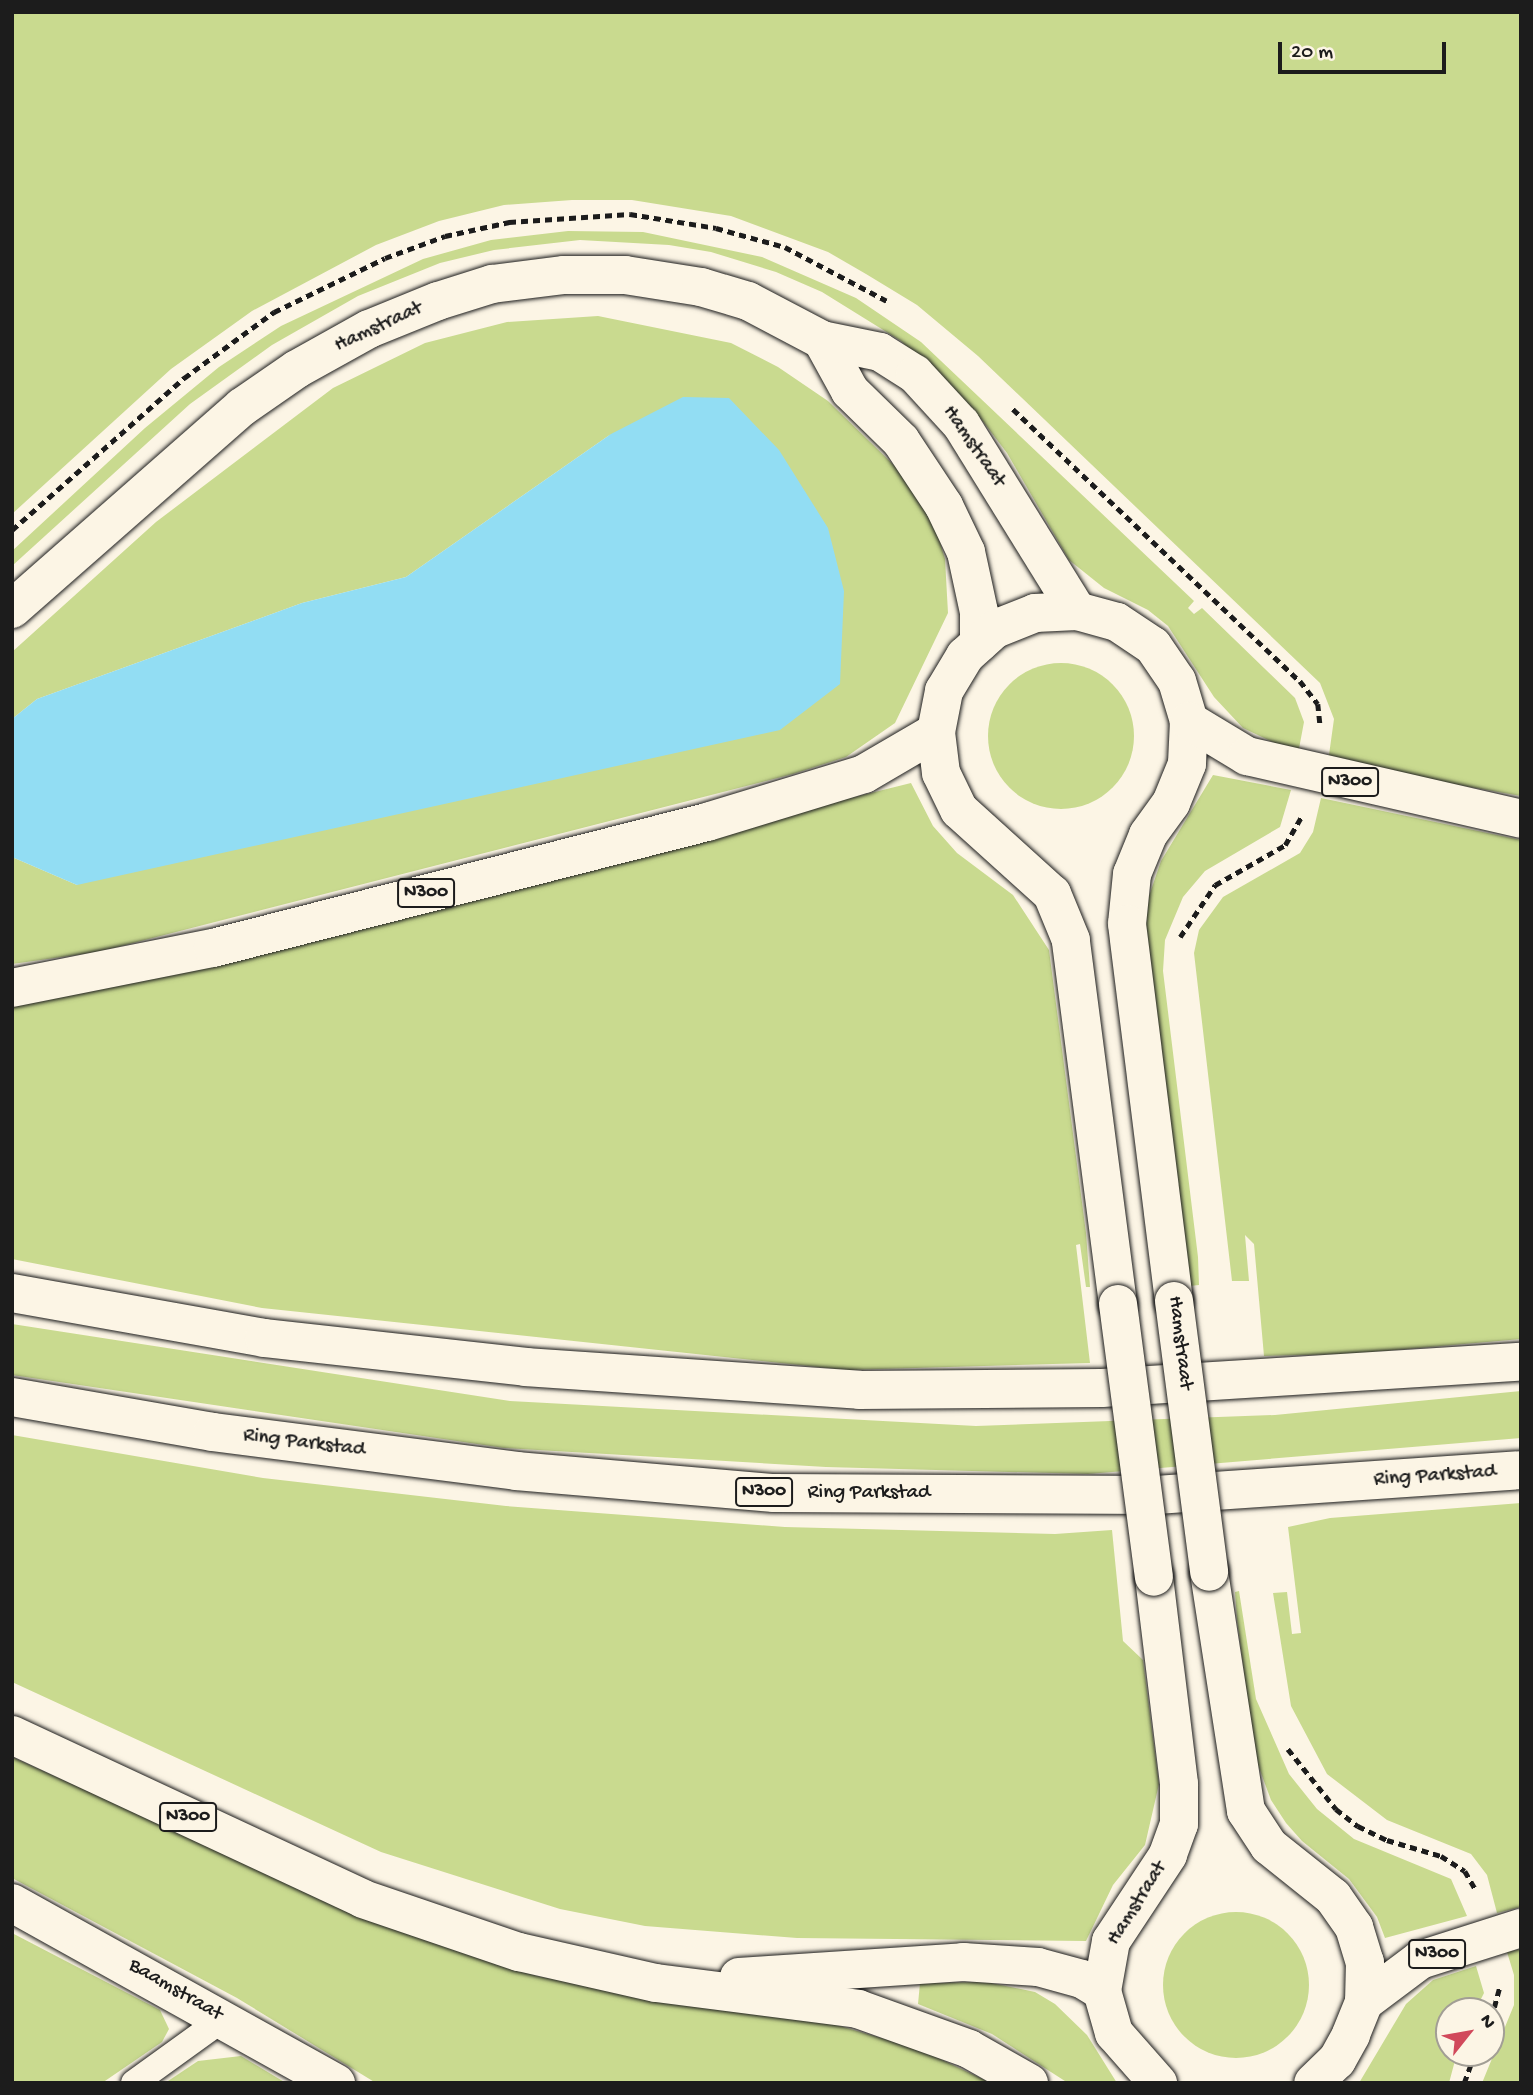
<!DOCTYPE html>
<html>
<head>
<meta charset="utf-8">
<style>
	body { margin:0 }
	#map { position:relative; width:1533px; height:2095px; overflow:hidden; background:#fcf5e5; font-family:"Gochi Hand",sans-serif }
	div>[style] { position:absolute }
	.green>* { inset:0; background:#c9da8f }
	.round { border-radius:50% }
	.water>* { inset:0; background:#92ddf3 }
	.path>* { height:4.5px; margin-top:-2.25px; transform-origin:0; background:repeating-linear-gradient(90deg,#1c1c1c 0 7px,transparent 0 12px) }
	.roads { filter:drop-shadow(0 0 2px #1c1c1c) drop-shadow(0 0 2px #1c1c1c) }
	.service>* { height:26px; margin:-13px; padding:0 13px; transform-origin:13px; border-radius:13px; background:#fcf5e5 }
	.minor>* { height:38px; margin:-19px; padding:0 19px; transform-origin:19px; border-radius:19px; background:#fcf5e5 }
	.tertiary>* { height:38px; margin:-19px; padding:0 19px; transform-origin:19px; border-radius:19px; background:#fcf5e5 }
	.secondary>* { height:38px; margin:-19px; padding:0 19px; transform-origin:19px; border-radius:19px; background:#fcf5e5 }
	.trunk>* { height:38px; margin:-19px; padding:0 19px; transform-origin:19px; border-radius:19px; background:#fcf5e5 }
	.bridges { filter:drop-shadow(0 0 2px #1c1c1c) drop-shadow(0 0 2px #1c1c1c) }
	.secondary-bridge>* { height:38px; margin:-19px; padding:0 19px; transform-origin:19px; border-radius:19px; background:#fcf5e5 }
	span { translate:-50% -50%; white-space:nowrap; text-align:center; line-height:1.15; -webkit-text-stroke:7px #fcf5e5; paint-order:stroke }
	.shield-label span { padding:2px 5px; background:#fcf5e5; border:2px solid; border-radius:5px; -webkit-text-stroke-width:0 }
	.shield-label { font-size:19px; color:#1c1c1c; font-weight:700 }
	.street-label { font-size:21px; color:#1c1c1c }
	.frame { position:absolute; inset:0; border:14px solid #1c1c1c; pointer-events:none }
	.north { position:absolute; left:1435px; top:1997px; width:70px; height:70px; box-sizing:border-box; background:#fcf5e5; border:2px solid #a29e95; border-radius:50%; rotate:59deg; font-size:19px; font-weight:700; line-height:28px; text-align:center; color:#1c1c1c }
	.north::after { content:''; display:block; margin:auto; width:24px; height:32px; background:#d1495b; clip-path:polygon(50% 0,100% 100%,50% 72%,0 100%) }
	.scale { position:absolute; left:1278px; top:42px; width:168px; height:32px; box-sizing:border-box; border:4px solid #1c1c1c; border-top:0; padding-left:9px; font-size:21px; line-height:24px; white-space:nowrap; color:#1c1c1c; -webkit-text-stroke:5px #fcf5e5; paint-order:stroke }
</style>
</head>
<body>
<div id="map">
	<div class="green">
		<div style="clip-path:polygon(12px 12px,1521px 12px,1521px 796px,1328px 762px,1334px 719px,1320px 683px,978px 356px,917px 305px,866px 274px,828px 252px,731px 216px,632px 200px,572px 200px,504px 205px,439px 221px,376px 245px,252px 311px,171px 369px,12px 514px)"></div>
		<div style="clip-path:polygon(568px 231px,643px 232px,762px 257px,856px 298px,921px 342px,1194px 601px,1188px 608px,1194px 614px,1202px 608px,1295px 698px,1304px 722px,1298px 754px,1243px 728px,1214px 697px,1168px 626px,1148px 610px,1104px 588px,1069px 560px,1007px 453px,981px 419px,901px 341px,822px 292px,776px 272px,711px 252px,669px 245px,580px 240px,494px 250px,440px 263px,358px 296px,272px 345px,190px 404px,12px 566px,12px 551px,145px 428px,219px 367px,281px 326px,423px 259px,491px 240px)"></div>
		<div style="clip-path:polygon(598px 316px,731px 343px,778px 367px,828px 401px,906px 477px,933px 519px,945px 559px,948px 613px,895px 723px,846px 757px,793px 774px,98px 952px,12px 964px,12px 857px,77px 885px,611px 434px,406px 577px,302px 603px,37px 699px,12px 719px,12px 652px,156px 522px,333px 388px,425px 343px,507px 322px)"></div>
		<div class="round" style="left:988px;top:663px;width:146px;height:146px"></div>
		<div style="clip-path:polygon(1213px 775px,1291px 790px,1280px 827px,1205px 871px,1183px 897px,1165px 940px,1163px 971px,1198px 1257px,1199px 1285px,1190px 1286px,1145px 933px,1149px 896px,1161px 861px)"></div>
		<div style="clip-path:polygon(911px 783px,933px 826px,957px 853px,1013px 895px,1049px 950px,1086px 1233px,1090px 1287px,1086px 1287px,1080px 1244px,1076px 1245px,1090px 1363px,846px 1370px,262px 1308px,12px 1259px,12px 1006px)"></div>
		<div style="clip-path:polygon(1321px 798px,1521px 840px,1521px 1339px,1351px 1354px,1264px 1356px,1254px 1244px,1245px 1235px,1249px 1281px,1232px 1281px,1194px 953px,1199px 930px,1223px 897px,1300px 853px,1313px 832px)"></div>
		<div style="clip-path:polygon(12px 1324px,510px 1401px,976px 1426px,1275px 1415px,1521px 1391px,1521px 1438px,1088px 1474px,826px 1467px,504px 1448px,12px 1375px)"></div>
		<div style="clip-path:polygon(12px 1435px,263px 1478px,506px 1506px,785px 1527px,1055px 1534px,1112px 1530px,1123px 1641px,1143px 1660px,1159px 1784px,1145px 1845px,1113px 1885px,1086px 1941px,797px 1938px,645px 1926px,560px 1909px,381px 1852px,12px 1682px)"></div>
		<div style="clip-path:polygon(1521px 1503px,1521px 1907px,1497px 1913px,1487px 1875px,1471px 1854px,1387px 1820px,1327px 1774px,1291px 1706px,1273px 1593px,1287px 1592px,1292px 1634px,1301px 1633px,1288px 1527px,1330px 1518px)"></div>
		<div style="clip-path:polygon(1239px 1591px,1256px 1699px,1289px 1774px,1317px 1809px,1354px 1839px,1451px 1879px,1467px 1916px,1385px 1938px,1377px 1917px,1349px 1879px,1302px 1841px,1286px 1823px,1271px 1800px,1255px 1757px,1237px 1619px,1235px 1592px)"></div>
		<div style="clip-path:polygon(12px 1757px,336px 1903px,441px 1945px,537px 1976px,690px 2006px,833px 2024px,919px 2049px,991px 2083px,376px 2083px,237px 1998px,12px 1878px)"></div>
		<div class="round" style="left:1163px;top:1912px;width:146px;height:146px"></div>
		<div style="clip-path:polygon(12px 1933px,160px 2010px,169px 2029px,162px 2042px,102px 2083px,12px 2083px)"></div>
		<div style="clip-path:polygon(1521px 1949px,1521px 2083px,1482px 2083px,1514px 2005px,1514px 1975px,1507px 1952px)"></div>
		<div style="clip-path:polygon(1476px 1966px,1484px 1993px,1475px 2011px,1449px 2011px,1449px 2053px,1457px 2053px,1449px 2083px,1359px 2083px,1406px 2004px,1433px 1980px)"></div>
		<div style="clip-path:polygon(986px 1982px,1035px 1992px,1055px 2004px,1087px 2035px,1117px 2083px,1068px 2083px,992px 2034px,918px 2004px,920px 1983px)"></div>
		<div style="clip-path:polygon(241px 2056px,286px 2083px,165px 2083px,198px 2061px)"></div>
	</div>
	<div class="water">
		<div style="clip-path:polygon(683px 397px,729px 398px,779px 450px,828px 528px,844px 591px,840px 684px,780px 730px,77px 885px,12px 857px,12px 719px,37px 699px,302px 603px,406px 577px,611px 434px)"></div>
	</div>
	<div class="path">
		<div style="left:1013px;top:409px;width:395px;rotate:43.5deg"></div>
		<div style="left:1300px;top:681px;width:29px;rotate:52deg"></div>
		<div style="left:1318px;top:704px;width:19px;rotate:84deg"></div>
		<div style="left:12px;top:530px;width:230px;rotate:-41.5deg"></div>
		<div style="left:184px;top:378px;width:112px;rotate:-36.3deg"></div>
		<div style="left:274px;top:312px;width:123px;rotate:-25.9deg"></div>
		<div style="left:385px;top:258px;width:64px;rotate:-20.1deg"></div>
		<div style="left:445px;top:236px;width:66px;rotate:-12.3deg"></div>
		<div style="left:509px;top:222px;width:121px;rotate:-3.8deg"></div>
		<div style="left:630px;top:214px;width:87px;rotate:9.2deg"></div>
		<div style="left:716px;top:228px;width:72px;rotate:15.4deg"></div>
		<div style="left:785px;top:247px;width:115px;rotate:27.9deg"></div>
		<div style="left:1180px;top:937px;width:63px;rotate:-56.1deg"></div>
		<div style="left:1215px;top:885px;width:81px;rotate:-29.7deg"></div>
		<div style="left:1285px;top:845px;width:32px;rotate:-60deg"></div>
		<div style="left:1288px;top:1749px;width:77px;rotate:51.3deg"></div>
		<div style="left:1336px;top:1809px;width:28px;rotate:38deg"></div>
		<div style="left:1358px;top:1826px;width:32px;rotate:26deg"></div>
		<div style="left:1387px;top:1840px;width:56px;rotate:16.5deg"></div>
		<div style="left:1441px;top:1856px;width:28px;rotate:32deg"></div>
		<div style="left:1465px;top:1871px;width:22px;rotate:60deg"></div>
		<div style="left:1491px;top:2019px;width:34px;rotate:-75deg"></div>
		<div style="left:1464px;top:2083px;width:32px;rotate:-70deg"></div>
	</div>
	<div class="roads">
		<div class="service">
			<div style="left:134px;top:2083px;width:111px;rotate:-35.8deg"></div>
		</div>
		<div class="minor">
			<div style="left:12px;top:1903px;width:371px;rotate:29.1deg"></div>
		</div>
		<div class="tertiary">
			<div style="left:822px;top:340px;width:58px;rotate:61.2deg"></div>
			<div style="left:850px;top:391px;width:71px;rotate:44.4deg"></div>
			<div style="left:901px;top:441px;width:78px;rotate:56.5deg"></div>
			<div style="left:944px;top:506px;width:51px;rotate:64.4deg"></div>
			<div style="left:966px;top:552px;width:61px;rotate:77.8deg"></div>
			<div style="left:979px;top:612px;width:31px;rotate:90deg"></div>
			<div style="left:12px;top:609px;width:306px;rotate:-41.3deg"></div>
			<div style="left:242px;top:407px;width:67px;rotate:-34.6deg"></div>
			<div style="left:297px;top:369px;width:82px;rotate:-29.1deg"></div>
			<div style="left:369px;top:329px;width:74px;rotate:-22.1deg"></div>
			<div style="left:438px;top:301px;width:57px;rotate:-17.5deg"></div>
			<div style="left:492px;top:284px;width:73px;rotate:-7.1deg"></div>
			<div style="left:564px;top:275px;width:61px"></div>
			<div style="left:625px;top:275px;width:77px;rotate:9deg"></div>
			<div style="left:701px;top:287px;width:49px;rotate:16.6deg"></div>
			<div style="left:748px;top:301px;width:84px;rotate:27.8deg"></div>
			<div style="left:822px;top:340px;width:59px;rotate:11.7deg"></div>
			<div style="left:880px;top:352px;width:41px;rotate:32.2deg"></div>
			<div style="left:915px;top:374px;width:68px;rotate:47.4deg"></div>
			<div style="left:961px;top:424px;width:220px;rotate:58.2deg"></div>
		</div>
		<div class="secondary">
			<div style="left:1118px;top:1304px;width:367px;rotate:-97.4deg"></div>
			<div style="left:1071px;top:940px;width:50px;rotate:-112.4deg"></div>
			<div style="left:1052px;top:894px;width:125px;rotate:-137.9deg"></div>
			<div style="left:959px;top:810px;width:41px;rotate:-115.9deg"></div>
			<div style="left:941px;top:773px;width:41px;rotate:-97deg"></div>
			<div style="left:936px;top:732px;width:42px;rotate:-79deg"></div>
			<div style="left:944px;top:691px;width:41px;rotate:-59deg"></div>
			<div style="left:965px;top:656px;width:40px;rotate:-42deg"></div>
			<div style="left:995px;top:629px;width:43px;rotate:-21.8deg"></div>
			<div style="left:1035px;top:613px;width:42px;rotate:-2.7deg"></div>
			<div style="left:1077px;top:611px;width:41px;rotate:15.4deg"></div>
			<div style="left:1117px;top:622px;width:43px;rotate:33.7deg"></div>
			<div style="left:1153px;top:646px;width:42px;rotate:55.6deg"></div>
			<div style="left:1177px;top:681px;width:42px;rotate:73.3deg"></div>
			<div style="left:1189px;top:721px;width:43px;rotate:92.7deg"></div>
			<div style="left:1187px;top:764px;width:42px;rotate:112.3deg"></div>
			<div style="left:1171px;top:803px;width:39px;rotate:126deg"></div>
			<div style="left:1148px;top:835px;width:42px;rotate:112.3deg"></div>
			<div style="left:1132px;top:874px;width:50px;rotate:95.7deg"></div>
			<div style="left:1127px;top:924px;width:380px;rotate:82.9deg"></div>
			<div style="left:1209px;top:1572px;width:242px;rotate:81.2deg"></div>
			<div style="left:1246px;top:1811px;width:42px;rotate:56.7deg"></div>
			<div style="left:1269px;top:1846px;width:82px;rotate:38.6deg"></div>
			<div style="left:1333px;top:1897px;width:37px;rotate:55deg"></div>
			<div style="left:1354px;top:1927px;width:37px;rotate:73deg"></div>
			<div style="left:1365px;top:1962px;width:40px;rotate:91.4deg"></div>
			<div style="left:1364px;top:2002px;width:35px;rotate:112deg"></div>
			<div style="left:1351px;top:2035px;width:29px;rotate:119deg"></div>
			<div style="left:1337px;top:2060px;width:33px;rotate:136deg"></div>
			<div style="left:1154px;top:1577px;width:209px;rotate:83.1deg"></div>
			<div style="left:1179px;top:1784px;width:40px;rotate:90deg"></div>
			<div style="left:1179px;top:1824px;width:33px;rotate:110deg"></div>
			<div style="left:1168px;top:1855px;width:103px;rotate:123.5deg"></div>
			<div style="left:1111px;top:1941px;width:51px;rotate:100.2deg"></div>
			<div style="left:1102px;top:1991px;width:44px;rotate:74.1deg"></div>
			<div style="left:1114px;top:2033px;width:67px;rotate:48.7deg"></div>
		</div>
		<div class="trunk">
			<div style="left:1189px;top:721px;width:68px;rotate:31.1deg"></div>
			<div style="left:1247px;top:756px;width:281px;rotate:12.9deg"></div>
			<div style="left:12px;top:988px;width:205px;rotate:-11.3deg"></div>
			<div style="left:213px;top:948px;width:510px;rotate:-14.31deg"></div>
			<div style="left:707px;top:822px;width:164px;rotate:-17deg"></div>
			<div style="left:864px;top:774px;width:83px;rotate:-30.3deg"></div>
			<div style="left:12px;top:1293px;width:256px;rotate:10.1deg"></div>
			<div style="left:264px;top:1338px;width:263px;rotate:6.3deg"></div>
			<div style="left:525px;top:1367px;width:335px;rotate:3.9deg"></div>
			<div style="left:859px;top:1390px;width:243px;rotate:-0.5deg"></div>
			<div style="left:1102px;top:1388px;width:420px;rotate:-3.6deg"></div>
			<div style="left:12px;top:1397px;width:204px;rotate:9.9deg"></div>
			<div style="left:213px;top:1432px;width:305px;rotate:7.3deg"></div>
			<div style="left:516px;top:1471px;width:259px;rotate:4.9deg"></div>
			<div style="left:774px;top:1493px;width:382px;rotate:0.3deg"></div>
			<div style="left:1156px;top:1495px;width:366px;rotate:-3.9deg"></div>
			<div style="left:12px;top:1735px;width:387px;rotate:25deg"></div>
			<div style="left:363px;top:1899px;width:165px;rotate:18.8deg"></div>
			<div style="left:519px;top:1952px;width:140px;rotate:12.8deg"></div>
			<div style="left:656px;top:1983px;width:204px;rotate:7.3deg"></div>
			<div style="left:858px;top:2009px;width:118px;rotate:19.8deg"></div>
			<div style="left:969px;top:2049px;width:69px;rotate:29.5deg"></div>
			<div style="left:739px;top:1977px;width:225px;rotate:-3.8deg"></div>
			<div style="left:963px;top:1962px;width:75px;rotate:3.8deg"></div>
			<div style="left:1038px;top:1967px;width:46px;rotate:15.3deg"></div>
			<div style="left:1082px;top:1979px;width:23px;rotate:31deg"></div>
			<div style="left:1364px;top:2002px;width:70px;rotate:-36.9deg"></div>
			<div style="left:1420px;top:1960px;width:106px;rotate:-17.6deg"></div>
		</div>
	</div>
	<div class="bridges">
		<div class="secondary-bridge">
			<div style="left:1174px;top:1301px;width:273px;rotate:82.6deg"></div>
			<div style="left:1118px;top:1304px;width:275px;rotate:82.5deg"></div>
		</div>
	</div>
	<div class="shield-label">
		<span style="left:1350px;top:782px">N300</span>
		<span style="left:426px;top:893px">N300</span>
		<span style="left:764px;top:1492px">N300</span>
		<span style="left:188px;top:1817px">N300</span>
		<span style="left:1437px;top:1954px">N300</span>
	</div>
	<div class="street-label">
		<span style="left:379px;top:328px;rotate:-25deg">Hamstraat</span>
		<span style="left:973px;top:447px;rotate:55deg">Hamstraat</span>
		<span style="left:1179px;top:1343px;rotate:83deg">Hamstraat</span>
		<span style="left:304px;top:1444px;rotate:7deg">Ring Parkstad</span>
		<span style="left:1435px;top:1477px;rotate:-4deg">Ring Parkstad</span>
		<span style="left:869px;top:1494px">Ring Parkstad</span>
		<span style="left:1138px;top:1904px;rotate:-58deg">Hamstraat</span>
		<span style="left:175px;top:1991px;rotate:30deg">Baamstraat</span>
	</div>
	<div class="frame"></div>
	<div class="north">N</div>
	<div class="scale">20 m</div>
</div>
</body>
</html>
